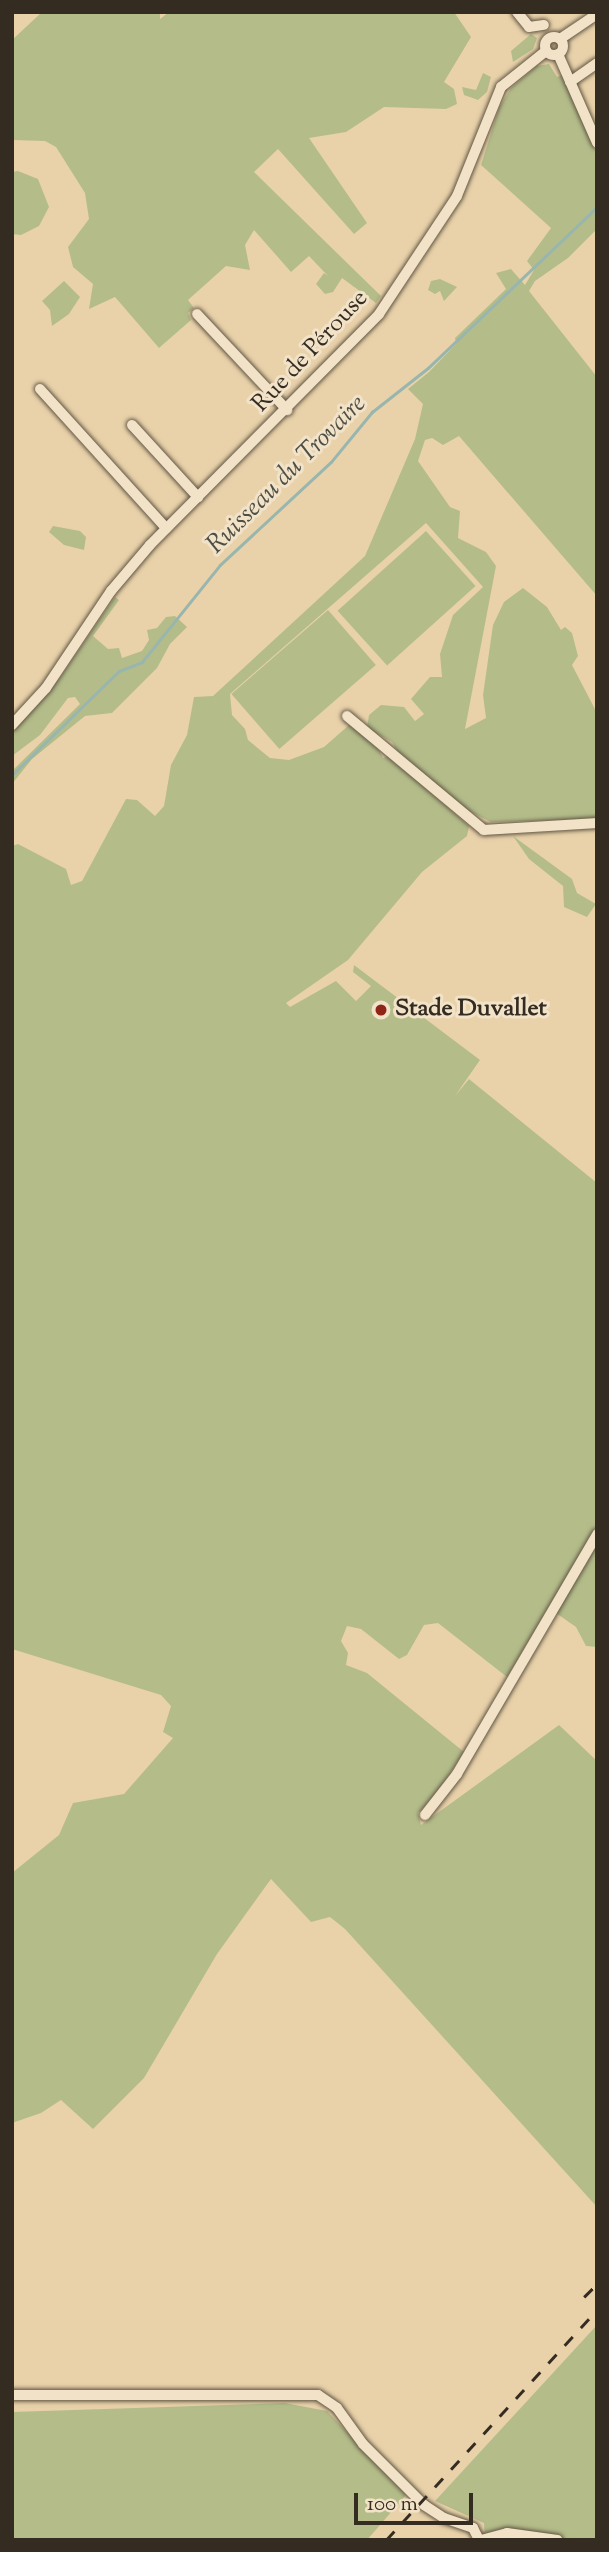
<!DOCTYPE html>
<html>
<head>
<meta charset="utf-8">
<style>
	body { margin:0 }
	#map { position:relative; width:609px; height:2552px; overflow:hidden; background:#e9d2aa; font-family:"Sorts Mill Goudy",serif }
	div>[style] { position:absolute }
	.green>* { inset:0; background:#b4bd8a; transform-origin:0 0 }
	.stream>* { height:2.5px; margin:-1.25px; padding:0 1.25px; transform-origin:1.25px; border-radius:1.25px; background:#98b6ae }
	.roads { filter:drop-shadow(0 0 2px #615643) drop-shadow(0 0 2px #615643) }
	.minor>* { height:10px; margin:-5px; padding:0 5px; transform-origin:5px; border-radius:5px; background:#f1e2c8 }
	.minor>.ring { margin:-5px; padding:0; box-sizing:content-box; background:none; border:10px solid #f1e2c8; border-radius:50% }
	.rail>* { height:2.5px; margin-top:-1.25px; transform-origin:0; background:repeating-linear-gradient(90deg,#342c21 0 12px,transparent 0 24px) }
	.dots>* { width:19px; height:19px; translate:-50% -50%; box-sizing:border-box; border:4px solid #f1e2c8; border-radius:50% }
	span { translate:-50% -50%; white-space:nowrap; text-align:center; line-height:1.15; -webkit-text-stroke:6px #f1e2c8; paint-order:stroke }
	.street-label { font-size:24px; color:#342c21 }
	.poi-label { font-size:24px; color:#342c21; font-weight:700 }
	.left { translate:0 -50%; text-align:left }
	.water-label { font-size:26px; color:#4d4e44; font-style:italic }
	.frame { position:absolute; inset:0; border:14px solid #342c21; pointer-events:none }
	.scale { position:absolute; left:354px; top:2493px; width:119px; height:32px; box-sizing:border-box; border:4px solid #342c21; border-top:0; padding-left:9px; font-size:21px; line-height:24px; white-space:nowrap; color:#342c21; -webkit-text-stroke:5px #f1e2c8; paint-order:stroke }
</style>
</head>
<body>
<div id="map">
	<div class="green">
		<div style="clip-path:polygon(42px 12px,160px 12px,160px 19px,169px 12px,454px 12px,471px 37px,444px 82px,454px 89px,457px 104px,446px 109px,384px 107px,346px 132px,309px 138px,367px 223px,354px 234px,278px 149px,254px 172px,381px 296px,376px 303px,342px 278px,333px 292px,325px 294px,316px 284px,324px 273px,328px 276px,309px 256px,291px 272px,254px 230px,245px 245px,250px 270px,226px 266px,188px 300px,194px 308px,188px 313px,191px 320px,159px 348px,115px 297px,89px 309px,93px 284px,73px 267px,68px 247px,89px 219px,85px 193px,56px 147px,45px 141px,12px 140px,12px 40px)"></div>
		<div style="clip-path:polygon(531px 34px,537px 38px,533px 49px,513px 62px,511px 51px)"></div>
		<div style="clip-path:polygon(549px 64px,557px 77px,562px 75px,597px 154px,597px 229px,568px 258px,535px 281px,529px 291px,597px 377px,597px 596px,459px 436px,443px 445px,432px 438px,425px 440px,418px 461px,450px 507px,460px 511px,458px 538px,486px 552px,496px 566px,465px 729px,486px 718px,483px 695px,493px 625px,504px 602px,523px 588px,547px 607px,561px 630px,565px 627px,572px 633px,578px 656px,572px 665px,597px 713px,597px 819px,491px 822px,469px 811px,398px 753px,392px 742px,367px 728px,369px 715px,381px 705px,404px 707px,415px 721px,424px 714px,411px 699px,430px 677px,442px 677px,440px 654px,453px 615px,483px 587px,426px 523px,230px 694px,232px 715px,245px 729px,248px 740px,270px 758px,289px 760px,324px 747px,349px 725px,357px 727px,375px 742px,383px 758px,389px 756px,469px 826px,467px 836px,422px 872px,348px 960px,286px 1003px,290px 1007px,336px 981px,356px 1001px,371px 986px,353px 972px,354px 965px,480px 1060px,455px 1096px,469px 1079px,597px 1183px,597px 1527px,507px 1677px,438px 1623px,424px 1625px,407px 1655px,399px 1659px,361px 1629px,347px 1626px,341px 1641px,348px 1653px,346px 1665px,367px 1673px,464px 1752px,435px 1796px,418px 1813px,421px 1825px,559px 1725px,597px 1761px,597px 2207px,345px 1929px,330px 1917px,311px 1922px,271px 1879px,217px 1954px,144px 2078px,93px 2129px,61px 2100px,41px 2113px,12px 2123px,12px 1873px,59px 1835px,73px 1803px,124px 1794px,173px 1738px,163px 1732px,171px 1706px,161px 1695px,12px 1649px,12px 846px,18px 844px,66px 869px,71px 885px,82px 881px,126px 799px,137px 800px,155px 816px,164px 806px,171px 765px,187px 735px,194px 697px,213px 696px,365px 556px,415px 439px,423px 404px,408px 389px,429px 372px,456px 344px,455px 338px,506px 289px,496px 273px,511px 269px,525px 285px,534px 270px,527px 261px,551px 228px,481px 165px,499px 108px,511px 88px,537px 66px)"></div>
		<div style="clip-path:polygon(483px 73px,491px 77px,487px 92px,478px 100px,464px 95px,462px 87px,476px 90px)"></div>
		<div style="clip-path:polygon(18px 171px,38px 179px,49px 207px,39px 226px,21px 235px,12px 234px,12px 172px)"></div>
		<div style="clip-path:polygon(440px 279px,457px 287px,444px 301px,440px 291px,435px 294px,428px 290px,431px 281px)"></div>
		<div style="clip-path:polygon(64px 281px,80px 297px,69px 314px,52px 326px,50px 310px,42px 301px)"></div>
		<div style="clip-path:polygon(53px 526px,80px 531px,86px 537px,84px 550px,64px 545px,49px 532px)"></div>
		<div style="left:426px;top:531px;width:74px;height:119px;rotate:48deg"></div>
		<div style="clip-path:polygon(115px 597px,119px 600px,93px 636px,108px 649px,119px 648px,122px 658px,142px 651px,149px 640px,147px 630px,157px 628px,166px 617px,175px 616px,187px 627px,170px 644px,157px 668px,112px 713px,85px 716px,32px 759px,12px 784px,12px 771px,80px 704px,75px 697px,68px 698px,40px 735px,12px 756px,12px 731px,59px 679px)"></div>
		<div style="left:328px;top:610px;width:73px;height:128px;rotate:49deg"></div>
		<div style="clip-path:polygon(513px 836px,572px 879px,577px 893px,596px 904px,587px 917px,564px 907px,563px 886px,529px 859px)"></div>
		<div style="clip-path:polygon(597px 1543px,597px 1647px,586px 1646px,576px 1627px,556px 1613px)"></div>
		<div style="clip-path:polygon(597px 2325px,597px 2540px,485px 2540px,484px 2523px,435px 2501px)"></div>
		<div style="clip-path:polygon(285px 2403px,327px 2411px,406px 2495px,367px 2540px,12px 2540px,12px 2412px)"></div>
	</div>
	<div class="stream">
		<div style="left:12px;top:775px;width:149px;rotate:-44.2deg"></div>
		<div style="left:119px;top:671px;width:25px;rotate:-21deg"></div>
		<div style="left:142px;top:662px;width:124px;rotate:-51.2deg"></div>
		<div style="left:220px;top:565px;width:151px;rotate:-42.9deg"></div>
		<div style="left:331px;top:462px;width:65px;rotate:-50.6deg"></div>
		<div style="left:372px;top:412px;width:71px;rotate:-38.2deg"></div>
		<div style="left:428px;top:368px;width:233px;rotate:-43.6deg"></div>
	</div>
	<div class="roads">
		<div class="minor">
			<div style="left:517px;top:12px;width:19px;rotate:51deg"></div>
			<div style="left:529px;top:27px;width:15px;rotate:-8deg"></div>
			<div class="ring" style="left:545px;top:37px;width:8px;height:8px"></div>
			<div style="left:560px;top:39px;width:45px;rotate:-34deg"></div>
			<div style="left:558px;top:54px;width:97px;rotate:66.3deg"></div>
			<div style="left:570px;top:82px;width:33px;rotate:-35deg"></div>
			<div style="left:197px;top:314px;width:132px;rotate:46.8deg"></div>
			<div style="left:40px;top:389px;width:188px;rotate:47.8deg"></div>
			<div style="left:132px;top:425px;width:98px;rotate:47.5deg"></div>
			<div style="left:347px;top:716px;width:178px;rotate:39.8deg"></div>
			<div style="left:484px;top:830px;width:113px;rotate:-3.5deg"></div>
			<div style="left:12px;top:725px;width:50px;rotate:-47.4deg"></div>
			<div style="left:46px;top:688px;width:117px;rotate:-56.2deg"></div>
			<div style="left:111px;top:591px;width:60px;rotate:-49.7deg"></div>
			<div style="left:150px;top:545px;width:325px;rotate:-45.2deg"></div>
			<div style="left:379px;top:314px;width:141px;rotate:-56.5deg"></div>
			<div style="left:457px;top:196px;width:118px;rotate:-68deg"></div>
			<div style="left:501px;top:87px;width:58px;rotate:-38.7deg"></div>
			<div style="left:425px;top:1815px;width:52px;rotate:-52deg"></div>
			<div style="left:457px;top:1774px;width:278px;rotate:-59.7deg"></div>
			<div style="left:12px;top:2395px;width:306px"></div>
			<div style="left:318px;top:2395px;width:23px;rotate:34deg"></div>
			<div style="left:337px;top:2408px;width:44px;rotate:54.2deg"></div>
			<div style="left:363px;top:2444px;width:86px;rotate:45deg"></div>
			<div style="left:424px;top:2505px;width:24px;rotate:33deg"></div>
			<div style="left:444px;top:2518px;width:31px;rotate:19deg"></div>
			<div style="left:473px;top:2528px;width:13px;rotate:63deg"></div>
			<div style="left:481px;top:2540px;width:27px;rotate:-15deg"></div>
			<div style="left:507px;top:2533px;width:51px;rotate:7.8deg"></div>
		</div>
	</div>
	<div class="rail">
		<div style="left:584px;top:2297px;width:18px;rotate:-45deg"></div>
		<div style="left:386px;top:2540px;width:312px;rotate:-47.5deg"></div>
	</div>
	<div class="dots">
		<div style="left:381px;top:1010px;background:#8f2418"></div>
	</div>
	<div class="street-label">
		<span style="left:311px;top:352px;rotate:-47deg">Rue de Pérouse</span>
	</div>
	<div class="poi-label">
		<span class="left" style="left:395px;top:1010px">Stade Duvallet</span>
	</div>
	<div class="water-label">
		<span style="left:287px;top:475px;rotate:-45deg">Ruisseau du Trovaire</span>
	</div>
	<div class="frame"></div>
	<div class="scale">100 m</div>
</div>
</body>
</html>
